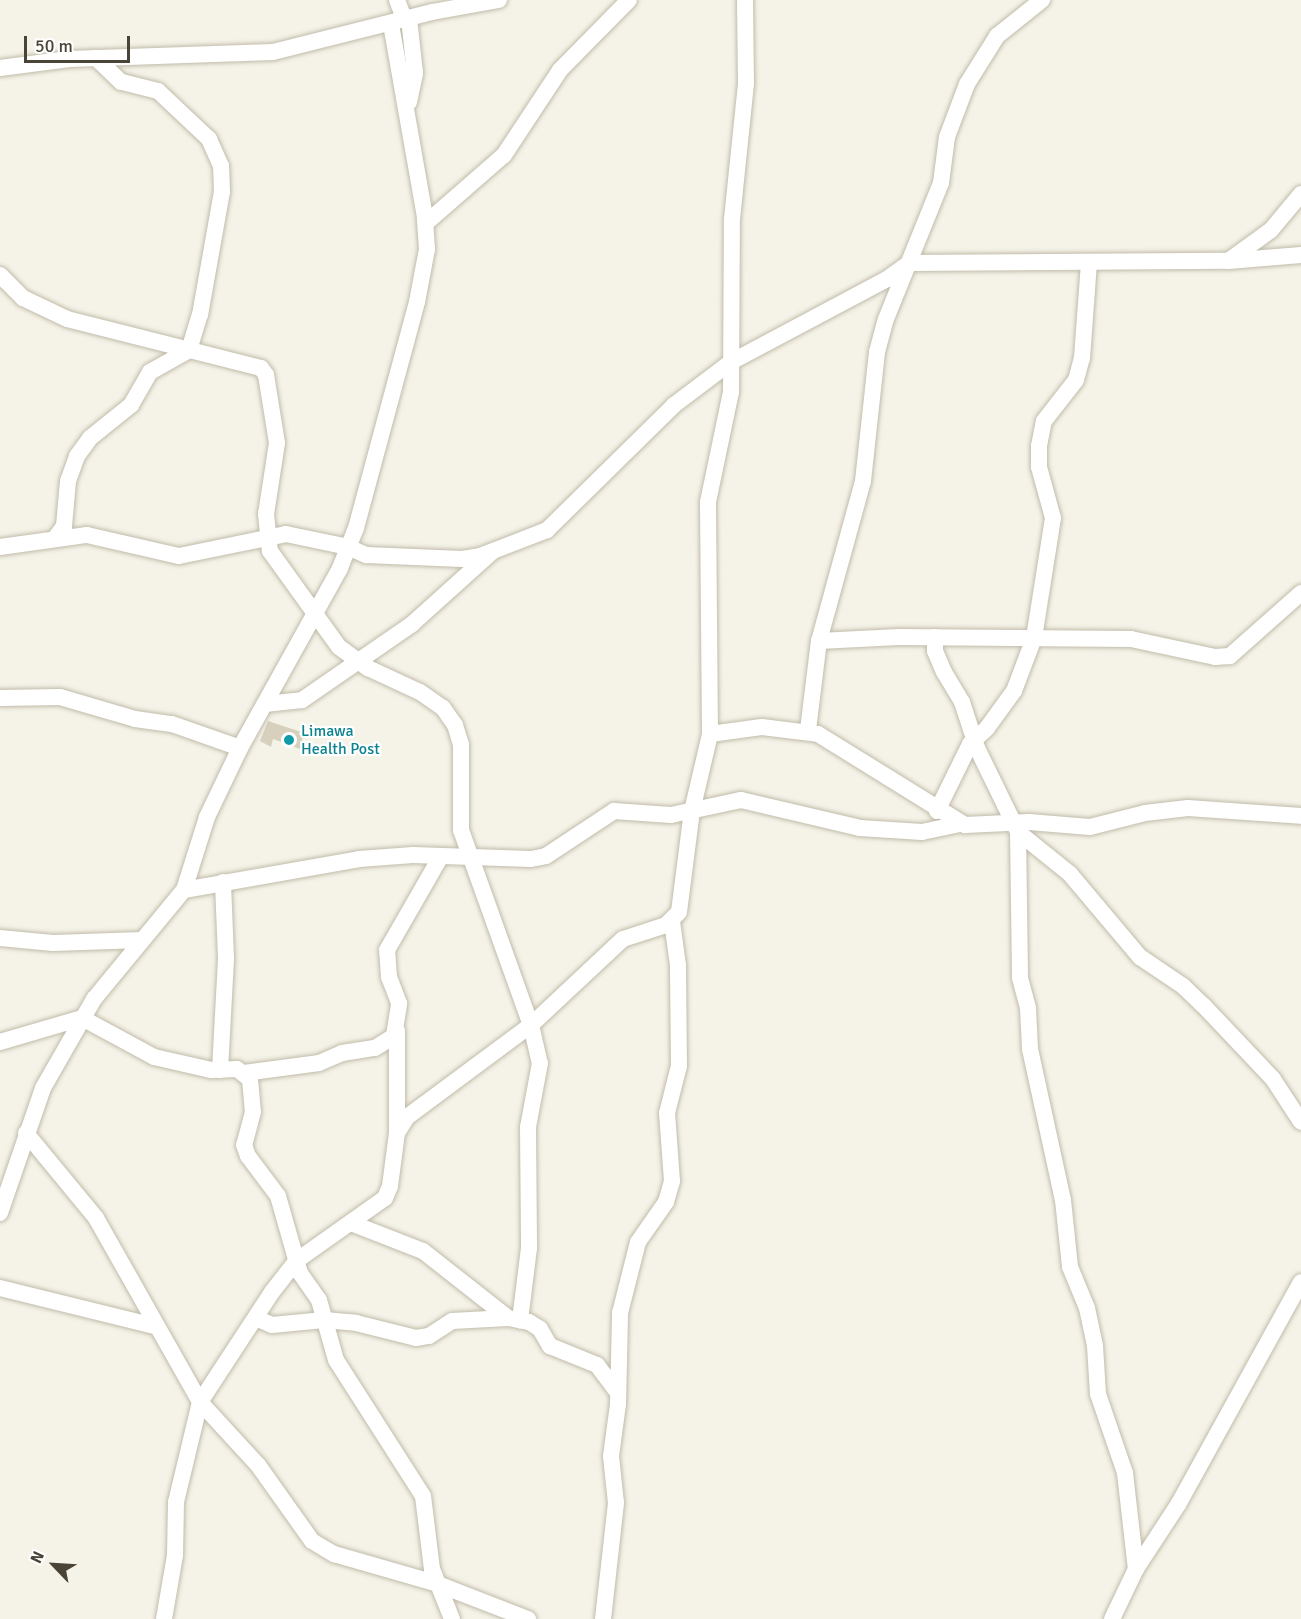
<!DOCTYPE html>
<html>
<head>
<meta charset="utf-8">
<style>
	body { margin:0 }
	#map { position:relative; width:1301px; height:1619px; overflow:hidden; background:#f5f3e8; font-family:Signika,sans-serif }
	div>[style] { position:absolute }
	.building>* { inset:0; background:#d7d0bd }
	.roads { filter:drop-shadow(0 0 2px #c1bcaa) drop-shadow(0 0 2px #c1bcaa) }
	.minor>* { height:16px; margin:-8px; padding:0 8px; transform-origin:8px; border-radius:8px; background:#fff }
	.dots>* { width:16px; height:16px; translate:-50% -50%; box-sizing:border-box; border:3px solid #fff; border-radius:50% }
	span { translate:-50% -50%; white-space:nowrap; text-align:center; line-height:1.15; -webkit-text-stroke:4.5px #fff; paint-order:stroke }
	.culture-label { font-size:16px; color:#0d838f }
	.left { translate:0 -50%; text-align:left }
	.north { position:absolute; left:24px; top:1535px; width:60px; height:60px; -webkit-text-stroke:4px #fff; paint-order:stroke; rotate:295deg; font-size:16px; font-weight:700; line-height:24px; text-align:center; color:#494436 }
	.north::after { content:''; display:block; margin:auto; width:21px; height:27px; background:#494436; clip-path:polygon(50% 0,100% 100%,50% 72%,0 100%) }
	.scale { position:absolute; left:24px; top:36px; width:106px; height:27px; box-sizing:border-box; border:3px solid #494436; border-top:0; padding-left:8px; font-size:18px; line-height:21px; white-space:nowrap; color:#494436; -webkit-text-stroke:4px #fff; paint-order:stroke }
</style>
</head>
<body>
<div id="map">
	<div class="building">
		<div style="clip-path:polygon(268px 721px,304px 733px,300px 749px,273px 739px,271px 747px,260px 741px)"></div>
	</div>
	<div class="roads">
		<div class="minor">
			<div style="left:397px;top:0;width:22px;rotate:69deg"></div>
			<div style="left:0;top:68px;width:70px;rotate:-7.4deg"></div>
			<div style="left:69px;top:59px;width:204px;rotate:-2deg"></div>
			<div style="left:273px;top:52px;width:164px;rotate:-14.1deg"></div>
			<div style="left:432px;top:12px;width:68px;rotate:-10.2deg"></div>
			<div style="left:409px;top:102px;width:30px;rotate:-78deg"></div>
			<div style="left:415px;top:73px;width:54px;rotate:-96.3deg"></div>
			<div style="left:426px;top:223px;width:103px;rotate:-41.1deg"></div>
			<div style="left:504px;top:155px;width:102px;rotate:-56.6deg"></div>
			<div style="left:560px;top:70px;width:98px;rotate:-45.4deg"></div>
			<div style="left:1231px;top:259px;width:49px;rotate:-35.9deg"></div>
			<div style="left:1271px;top:230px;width:47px;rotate:-50.2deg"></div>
			<div style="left:0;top:275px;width:33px;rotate:45deg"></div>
			<div style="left:23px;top:298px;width:49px;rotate:25.5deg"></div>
			<div style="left:67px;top:319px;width:200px;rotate:14.2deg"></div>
			<div style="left:261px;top:368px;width:9px;rotate:54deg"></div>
			<div style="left:266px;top:375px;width:69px;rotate:80.8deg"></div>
			<div style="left:277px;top:443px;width:72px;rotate:98.8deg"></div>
			<div style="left:266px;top:514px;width:37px;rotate:84deg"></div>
			<div style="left:270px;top:551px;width:118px;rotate:54.3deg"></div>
			<div style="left:339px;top:647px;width:36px;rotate:36deg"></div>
			<div style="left:368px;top:668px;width:57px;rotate:24.8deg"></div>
			<div style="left:420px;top:692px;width:28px;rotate:35deg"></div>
			<div style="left:443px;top:708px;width:21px;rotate:55deg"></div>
			<div style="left:455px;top:725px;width:21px;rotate:73deg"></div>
			<div style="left:461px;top:745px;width:85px;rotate:90deg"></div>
			<div style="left:461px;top:830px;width:207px;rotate:70.3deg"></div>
			<div style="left:531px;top:1025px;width:39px;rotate:77deg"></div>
			<div style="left:540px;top:1063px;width:65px;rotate:100.6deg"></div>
			<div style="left:528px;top:1127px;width:121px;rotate:89.5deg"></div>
			<div style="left:529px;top:1248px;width:73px;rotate:97.1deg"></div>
			<div style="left:56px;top:537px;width:14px;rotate:-54deg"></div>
			<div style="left:64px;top:526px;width:45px;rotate:-84.9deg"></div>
			<div style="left:68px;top:481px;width:27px;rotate:-70deg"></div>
			<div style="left:77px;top:456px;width:22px;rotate:-54deg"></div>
			<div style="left:90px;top:438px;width:53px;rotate:-38.8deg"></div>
			<div style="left:131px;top:405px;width:38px;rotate:-60deg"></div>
			<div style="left:150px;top:372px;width:45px;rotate:-29.4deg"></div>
			<div style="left:189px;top:350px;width:37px;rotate:-73deg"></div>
			<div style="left:200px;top:315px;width:125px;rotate:-79.9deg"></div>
			<div style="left:222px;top:192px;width:26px;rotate:-92deg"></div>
			<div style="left:221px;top:166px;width:30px;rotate:-114deg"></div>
			<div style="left:209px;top:139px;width:70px;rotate:-136.7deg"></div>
			<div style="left:158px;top:91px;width:38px;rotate:-166deg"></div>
			<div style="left:121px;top:82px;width:35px;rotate:-136deg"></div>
			<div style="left:0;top:547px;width:88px;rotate:-7.9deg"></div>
			<div style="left:87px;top:535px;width:94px;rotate:12.9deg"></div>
			<div style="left:179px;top:556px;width:109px;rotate:-11.6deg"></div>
			<div style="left:286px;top:534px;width:63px;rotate:11.8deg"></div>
			<div style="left:348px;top:547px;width:20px;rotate:24deg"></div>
			<div style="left:366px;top:555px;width:96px;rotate:2.4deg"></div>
			<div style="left:462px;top:559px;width:18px;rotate:-9deg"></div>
			<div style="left:480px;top:556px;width:72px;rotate:-21.2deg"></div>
			<div style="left:547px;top:530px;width:178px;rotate:-44.5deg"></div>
			<div style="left:674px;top:405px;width:71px;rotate:-37deg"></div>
			<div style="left:731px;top:362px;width:177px;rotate:-28deg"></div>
			<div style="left:887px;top:279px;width:27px;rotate:-36deg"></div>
			<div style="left:909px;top:263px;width:319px;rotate:-0.4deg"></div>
			<div style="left:1228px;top:261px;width:73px;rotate:-4.7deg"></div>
			<div style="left:935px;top:637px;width:14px;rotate:90deg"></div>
			<div style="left:935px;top:651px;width:23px;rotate:67deg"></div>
			<div style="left:944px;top:672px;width:35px;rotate:59deg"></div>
			<div style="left:962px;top:702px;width:48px;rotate:71.9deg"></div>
			<div style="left:977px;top:748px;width:93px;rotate:64deg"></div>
			<div style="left:1018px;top:832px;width:67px;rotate:38.9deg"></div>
			<div style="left:1070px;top:874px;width:109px;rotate:49.9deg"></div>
			<div style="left:1140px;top:957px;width:52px;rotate:34deg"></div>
			<div style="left:1183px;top:986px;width:28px;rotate:44deg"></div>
			<div style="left:1203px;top:1005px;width:102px;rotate:46.6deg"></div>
			<div style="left:1273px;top:1079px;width:51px;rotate:56.9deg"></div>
			<div style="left:819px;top:641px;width:80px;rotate:-2.9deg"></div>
			<div style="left:899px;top:637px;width:232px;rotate:0.5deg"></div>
			<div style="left:1131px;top:639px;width:86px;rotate:12.1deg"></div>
			<div style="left:1215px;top:657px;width:15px;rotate:-4deg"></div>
			<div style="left:1230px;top:656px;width:95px;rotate:-41.6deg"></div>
			<div style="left:0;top:698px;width:60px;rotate:-1deg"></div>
			<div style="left:60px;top:697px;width:78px;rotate:16.3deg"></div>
			<div style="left:135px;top:719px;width:37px;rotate:8deg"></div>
			<div style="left:172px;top:724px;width:72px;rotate:19.4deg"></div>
			<div style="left:265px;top:704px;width:37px;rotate:-6deg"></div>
			<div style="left:302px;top:700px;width:134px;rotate:-34.6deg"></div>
			<div style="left:412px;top:624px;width:108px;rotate:-42deg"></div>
			<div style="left:808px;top:730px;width:90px;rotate:-83deg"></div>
			<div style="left:819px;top:641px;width:166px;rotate:-74.6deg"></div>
			<div style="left:863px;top:481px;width:130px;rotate:-83.8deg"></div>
			<div style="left:877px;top:352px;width:34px;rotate:-75deg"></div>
			<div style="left:886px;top:319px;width:147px;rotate:-68deg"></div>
			<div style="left:941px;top:183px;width:46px;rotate:-82.6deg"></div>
			<div style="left:947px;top:137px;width:57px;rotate:-69.3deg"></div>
			<div style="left:967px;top:84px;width:57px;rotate:-58deg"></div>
			<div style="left:997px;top:36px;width:58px;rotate:-38.7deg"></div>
			<div style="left:710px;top:734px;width:52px;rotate:-7.7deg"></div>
			<div style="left:762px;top:727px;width:56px;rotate:7.1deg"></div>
			<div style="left:818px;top:734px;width:173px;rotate:31.8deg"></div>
			<div style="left:965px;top:825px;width:64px;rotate:-2.7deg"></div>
			<div style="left:1029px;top:822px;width:61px;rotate:4.7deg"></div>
			<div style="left:1090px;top:827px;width:57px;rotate:-14.3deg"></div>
			<div style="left:1145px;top:813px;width:43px;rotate:-6.6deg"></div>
			<div style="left:1188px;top:808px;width:113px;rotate:4deg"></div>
			<div style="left:937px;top:811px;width:75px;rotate:-63.8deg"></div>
			<div style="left:970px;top:744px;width:23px;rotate:-43deg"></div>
			<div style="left:987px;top:728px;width:46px;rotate:-53.9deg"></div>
			<div style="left:1014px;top:691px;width:57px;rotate:-69.3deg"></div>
			<div style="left:1034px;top:638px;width:121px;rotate:-81deg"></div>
			<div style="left:1053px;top:518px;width:53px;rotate:-105.4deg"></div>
			<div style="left:1039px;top:467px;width:21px;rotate:-90deg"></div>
			<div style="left:1039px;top:446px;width:25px;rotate:-79deg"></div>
			<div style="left:1044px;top:421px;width:52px;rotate:-52deg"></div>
			<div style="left:1076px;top:380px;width:23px;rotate:-75deg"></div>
			<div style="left:1082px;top:358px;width:95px;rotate:-85.8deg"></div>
			<div style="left:1018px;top:832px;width:146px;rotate:89.2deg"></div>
			<div style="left:1020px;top:978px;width:31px;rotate:75deg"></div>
			<div style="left:1028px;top:1008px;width:41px;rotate:87.2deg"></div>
			<div style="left:1030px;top:1049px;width:155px;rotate:77.7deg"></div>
			<div style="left:1063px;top:1200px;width:67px;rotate:84deg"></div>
			<div style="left:1070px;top:1267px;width:44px;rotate:67.5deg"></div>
			<div style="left:1087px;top:1308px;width:39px;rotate:78deg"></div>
			<div style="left:1095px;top:1346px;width:48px;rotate:86.4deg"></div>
			<div style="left:1098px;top:1394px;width:83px;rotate:71.1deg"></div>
			<div style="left:1125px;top:1473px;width:97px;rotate:83.5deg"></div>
			<div style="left:184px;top:890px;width:178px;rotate:-10deg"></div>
			<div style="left:359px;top:859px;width:54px;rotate:-4.2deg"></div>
			<div style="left:413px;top:855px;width:118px;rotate:1.9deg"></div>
			<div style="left:531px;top:859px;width:15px;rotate:-11deg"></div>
			<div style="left:546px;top:856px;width:82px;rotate:-33.5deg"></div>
			<div style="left:614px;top:811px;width:57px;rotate:4deg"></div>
			<div style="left:671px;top:815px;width:72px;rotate:-12.1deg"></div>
			<div style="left:741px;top:800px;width:122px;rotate:13.2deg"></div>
			<div style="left:860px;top:828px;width:62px;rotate:3.7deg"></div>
			<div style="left:922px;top:832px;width:40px;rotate:-12deg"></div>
			<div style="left:0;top:938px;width:53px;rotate:5.4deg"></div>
			<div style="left:53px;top:943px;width:89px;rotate:-1.9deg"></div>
			<div style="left:397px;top:1031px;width:102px;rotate:90deg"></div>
			<div style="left:0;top:1042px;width:85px;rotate:-16.3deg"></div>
			<div style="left:82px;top:1018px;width:82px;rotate:28.4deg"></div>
			<div style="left:154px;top:1057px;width:58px;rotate:12.8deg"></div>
			<div style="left:211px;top:1070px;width:26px;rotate:-2deg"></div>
			<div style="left:237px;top:1069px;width:16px;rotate:38deg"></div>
			<div style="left:250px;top:1079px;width:33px;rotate:85deg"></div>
			<div style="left:253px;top:1112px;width:34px;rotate:105deg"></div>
			<div style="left:244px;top:1145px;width:12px;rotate:70deg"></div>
			<div style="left:248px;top:1156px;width:50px;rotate:53.1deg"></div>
			<div style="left:278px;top:1196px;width:80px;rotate:74.1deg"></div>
			<div style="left:300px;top:1273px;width:33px;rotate:55deg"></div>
			<div style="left:319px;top:1300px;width:62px;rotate:74.2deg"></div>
			<div style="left:336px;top:1360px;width:161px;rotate:57.4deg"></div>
			<div style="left:423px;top:1496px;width:74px;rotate:83deg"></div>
			<div style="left:432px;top:1569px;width:54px;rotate:68.2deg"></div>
			<div style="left:220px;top:1070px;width:112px;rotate:-86.9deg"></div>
			<div style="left:226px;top:958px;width:76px;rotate:-92.3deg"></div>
			<div style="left:244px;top:1073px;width:76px;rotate:-7.6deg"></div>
			<div style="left:319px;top:1063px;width:25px;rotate:-23deg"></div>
			<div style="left:342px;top:1053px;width:33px;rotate:-9deg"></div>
			<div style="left:375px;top:1048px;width:22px;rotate:-32deg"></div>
			<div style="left:394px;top:1036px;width:33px;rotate:-81deg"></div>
			<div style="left:399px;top:1003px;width:28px;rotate:-111deg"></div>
			<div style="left:389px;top:977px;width:27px;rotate:-94deg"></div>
			<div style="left:387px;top:950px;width:108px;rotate:-60.1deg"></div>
			<div style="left:26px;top:1133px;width:110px;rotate:50.5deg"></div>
			<div style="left:96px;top:1218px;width:211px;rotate:60.5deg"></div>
			<div style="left:200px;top:1402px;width:86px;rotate:47.4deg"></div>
			<div style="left:258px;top:1465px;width:93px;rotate:54.6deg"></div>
			<div style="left:312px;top:1541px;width:26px;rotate:31deg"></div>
			<div style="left:334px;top:1554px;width:105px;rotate:16deg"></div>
			<div style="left:435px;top:1583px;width:100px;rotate:21.2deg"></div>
			<div style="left:0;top:1213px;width:132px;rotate:-71deg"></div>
			<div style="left:43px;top:1088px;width:103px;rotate:-60.2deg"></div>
			<div style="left:94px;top:999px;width:141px;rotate:-50.5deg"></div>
			<div style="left:184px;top:890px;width:77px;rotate:-72.5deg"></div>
			<div style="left:207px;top:817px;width:76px;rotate:-64.4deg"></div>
			<div style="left:240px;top:748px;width:206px;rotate:-60.9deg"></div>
			<div style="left:340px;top:568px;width:43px;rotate:-68.2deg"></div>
			<div style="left:356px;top:528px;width:234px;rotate:-74.9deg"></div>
			<div style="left:417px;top:302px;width:54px;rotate:-79.3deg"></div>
			<div style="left:427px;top:249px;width:32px;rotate:-94deg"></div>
			<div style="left:425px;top:217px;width:195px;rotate:-100deg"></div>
			<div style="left:351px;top:1223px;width:77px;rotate:21.3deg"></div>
			<div style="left:423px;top:1251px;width:108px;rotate:38.2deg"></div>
			<div style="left:0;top:1288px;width:160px;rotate:13.8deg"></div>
			<div style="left:256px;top:1318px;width:17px;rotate:24deg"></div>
			<div style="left:272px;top:1325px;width:52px;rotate:-5.5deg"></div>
			<div style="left:324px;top:1320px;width:32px;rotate:5deg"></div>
			<div style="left:356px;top:1323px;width:62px;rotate:14deg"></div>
			<div style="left:416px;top:1338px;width:13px;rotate:-9deg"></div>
			<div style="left:429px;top:1336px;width:27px;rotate:-33deg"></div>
			<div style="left:452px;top:1321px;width:56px;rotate:-3.1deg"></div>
			<div style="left:508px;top:1318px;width:21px;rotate:11deg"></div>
			<div style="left:529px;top:1322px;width:13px;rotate:32deg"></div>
			<div style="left:540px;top:1329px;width:20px;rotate:60deg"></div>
			<div style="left:550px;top:1346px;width:51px;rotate:22deg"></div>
			<div style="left:597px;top:1365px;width:34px;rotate:53deg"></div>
			<div style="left:164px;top:1619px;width:65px;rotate:-80.2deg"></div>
			<div style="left:175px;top:1555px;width:53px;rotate:-88.9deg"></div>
			<div style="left:176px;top:1502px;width:103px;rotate:-76.5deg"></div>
			<div style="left:200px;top:1402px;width:131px;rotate:-56.8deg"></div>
			<div style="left:272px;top:1292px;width:39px;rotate:-52deg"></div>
			<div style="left:296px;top:1261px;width:109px;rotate:-35.3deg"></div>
			<div style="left:385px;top:1198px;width:13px;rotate:-67deg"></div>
			<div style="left:390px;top:1186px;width:53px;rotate:-82.5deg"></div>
			<div style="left:397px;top:1133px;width:19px;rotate:-58deg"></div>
			<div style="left:407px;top:1117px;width:154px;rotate:-36.6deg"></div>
			<div style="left:531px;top:1025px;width:126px;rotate:-43.1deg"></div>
			<div style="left:623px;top:939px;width:45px;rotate:-18deg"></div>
			<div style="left:666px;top:925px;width:18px;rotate:-45deg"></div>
			<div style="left:679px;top:912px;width:102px;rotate:-82.7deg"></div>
			<div style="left:692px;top:811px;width:79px;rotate:-76.8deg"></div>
			<div style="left:710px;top:734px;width:232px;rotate:-90.5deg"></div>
			<div style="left:708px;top:502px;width:112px;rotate:-78.2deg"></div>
			<div style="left:731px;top:392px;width:173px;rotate:-89.7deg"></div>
			<div style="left:732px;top:219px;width:137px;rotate:-84.1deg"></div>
			<div style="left:746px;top:83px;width:83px;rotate:-90.7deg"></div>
			<div style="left:603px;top:1619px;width:117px;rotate:-83.6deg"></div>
			<div style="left:616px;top:1503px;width:47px;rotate:-96.1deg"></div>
			<div style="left:611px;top:1456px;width:52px;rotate:-82.3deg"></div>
			<div style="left:618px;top:1404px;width:91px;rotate:-88.7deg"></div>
			<div style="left:620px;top:1313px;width:73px;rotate:-75.8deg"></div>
			<div style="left:638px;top:1242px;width:49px;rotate:-55deg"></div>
			<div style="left:666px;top:1202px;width:22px;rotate:-74deg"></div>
			<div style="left:672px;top:1181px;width:68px;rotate:-94.2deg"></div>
			<div style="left:667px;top:1113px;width:49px;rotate:-75.7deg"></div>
			<div style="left:679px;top:1066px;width:101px;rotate:-90.6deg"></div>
			<div style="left:678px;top:965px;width:43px;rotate:-97.9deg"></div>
			<div style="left:1112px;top:1619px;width:55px;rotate:-64.4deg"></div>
			<div style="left:1136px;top:1569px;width:79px;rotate:-56.9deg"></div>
			<div style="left:1179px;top:1503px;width:252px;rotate:-61.1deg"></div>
		</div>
	</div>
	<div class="dots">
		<div style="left:289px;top:740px;background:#0f9aa8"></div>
	</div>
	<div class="culture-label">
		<span class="left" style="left:301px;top:740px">Limawa<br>Health Post</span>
	</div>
	<div class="north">N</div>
	<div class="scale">50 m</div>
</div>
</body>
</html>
